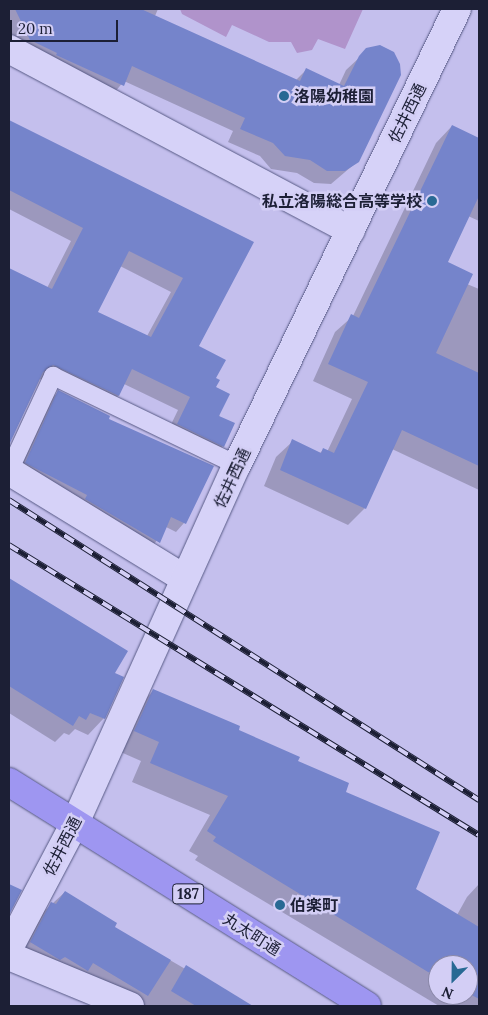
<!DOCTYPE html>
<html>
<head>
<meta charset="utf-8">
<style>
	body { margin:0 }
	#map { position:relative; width:488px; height:1015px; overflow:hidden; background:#c4bfed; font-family:Lora,"Noto Sans JP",serif }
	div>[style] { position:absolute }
	.green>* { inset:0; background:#b093cb }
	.shadow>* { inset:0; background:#0003 }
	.building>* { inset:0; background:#7584cb }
	.roads { filter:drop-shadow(0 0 1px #575a85) drop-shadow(0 0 1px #575a85) }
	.service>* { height:18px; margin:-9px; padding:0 9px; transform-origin:9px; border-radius:9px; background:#d6d2f8 }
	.minor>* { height:28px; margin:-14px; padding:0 14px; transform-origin:14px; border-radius:14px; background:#d6d2f8 }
	.primary>* { height:28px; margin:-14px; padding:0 14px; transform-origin:14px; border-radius:14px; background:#9e96f1 }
	.rail>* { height:5.5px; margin-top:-2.75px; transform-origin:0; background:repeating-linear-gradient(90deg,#d3cef5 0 11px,#1c1f35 0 22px); box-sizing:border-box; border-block:1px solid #1c1f35 }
	.dots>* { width:14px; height:14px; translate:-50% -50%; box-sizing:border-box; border:2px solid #d3cef5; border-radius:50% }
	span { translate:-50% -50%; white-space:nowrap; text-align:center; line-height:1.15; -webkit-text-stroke:5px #d3cef5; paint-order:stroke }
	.shield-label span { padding:1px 4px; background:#d3cef5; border:1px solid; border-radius:4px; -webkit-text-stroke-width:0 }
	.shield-label { font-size:15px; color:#1c1f35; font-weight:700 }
	.poi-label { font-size:16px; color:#1c1f35; font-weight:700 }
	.left { translate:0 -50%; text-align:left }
	.right { translate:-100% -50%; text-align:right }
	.street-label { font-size:16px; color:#1c1f35 }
	.frame { position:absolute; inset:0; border:10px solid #1c1f35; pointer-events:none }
	.north { position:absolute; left:428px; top:955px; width:50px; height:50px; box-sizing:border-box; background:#d3cef5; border:1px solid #8a88a8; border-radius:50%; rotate:203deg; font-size:14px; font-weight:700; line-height:20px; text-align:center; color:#1c1f35 }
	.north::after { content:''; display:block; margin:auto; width:18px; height:22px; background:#286994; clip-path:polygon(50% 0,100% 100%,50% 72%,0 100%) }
	.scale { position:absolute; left:10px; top:20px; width:108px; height:22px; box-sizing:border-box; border:2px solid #1c1f35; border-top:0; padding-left:6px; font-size:15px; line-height:18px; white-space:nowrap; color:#1c1f35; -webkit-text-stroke:4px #d3cef5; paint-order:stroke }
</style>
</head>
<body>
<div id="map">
	<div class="green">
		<div style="clip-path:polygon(180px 9px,363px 9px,345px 49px,318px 39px,312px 50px,297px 53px,291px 42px,269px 42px,232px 25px,226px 37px,182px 14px)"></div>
	</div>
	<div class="shadow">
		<div style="clip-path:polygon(9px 9px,158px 9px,155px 16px,295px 81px,306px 70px,339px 85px,346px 70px,360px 57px,358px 161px,331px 184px,314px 183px,297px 173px,271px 169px,260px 156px,228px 142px,233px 131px,124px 81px,110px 98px,17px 53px,9px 35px)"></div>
		<div style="clip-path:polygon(evenodd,9px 121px,252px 243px,197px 346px,215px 379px,223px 446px,210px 459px,165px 437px,178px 410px,124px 384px,118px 396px,105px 409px,40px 379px,9px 443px,9px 269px,47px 288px,71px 241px,9px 209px,9px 121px,120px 266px,171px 292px,147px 336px,96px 312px,120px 266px)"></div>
		<div style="clip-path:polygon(452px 126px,479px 139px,479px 221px,468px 216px,447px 263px,467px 284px,479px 289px,479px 490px,392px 449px,365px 508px,348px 525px,264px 486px,276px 457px,293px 441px,320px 453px,323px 450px,327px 452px,352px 399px,313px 381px,335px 332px,353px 316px,436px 143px)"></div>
		<div style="clip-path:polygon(58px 392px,107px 419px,212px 466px,184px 523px,176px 532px,166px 527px,150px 550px,18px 471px,50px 400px)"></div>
		<div style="clip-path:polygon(9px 580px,126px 652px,113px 674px,104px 718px,88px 735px,75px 729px,69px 735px,64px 733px,55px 742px,9px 713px)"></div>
		<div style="clip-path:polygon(evenodd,153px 691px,297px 762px,344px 793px,414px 889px,457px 915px,467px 897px,479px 884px,479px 1006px,439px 1006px,195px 860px,198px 856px,189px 851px,210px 815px,132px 782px,141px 761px,116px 750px,134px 710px,153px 691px,438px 965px,468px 965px,468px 995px,438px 995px,438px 965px)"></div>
		<div style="clip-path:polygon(65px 892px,113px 927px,249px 1006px,139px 1006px,21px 952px,41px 914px)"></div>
	</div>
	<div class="building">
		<div style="clip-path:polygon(15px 9px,141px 9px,300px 81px,306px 68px,344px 86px,359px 56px,366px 48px,380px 45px,394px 52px,400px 64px,401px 75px,359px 162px,345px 171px,327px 171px,310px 160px,285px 156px,273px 143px,240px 129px,245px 118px,132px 66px,124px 86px,56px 55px,57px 53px,30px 40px)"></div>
		<div style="clip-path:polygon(evenodd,9px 120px,254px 242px,199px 346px,226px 360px,216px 378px,220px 380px,216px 387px,230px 394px,219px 416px,235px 423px,224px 447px,177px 424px,190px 397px,132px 369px,119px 396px,53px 365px,43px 372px,9px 445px,9px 268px,52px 289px,83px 228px,9px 190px,9px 120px,129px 251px,183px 278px,151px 337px,98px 312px,129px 251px)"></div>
		<div style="clip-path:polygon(452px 125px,479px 138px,479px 196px,448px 262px,473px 274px,436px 353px,479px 373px,479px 466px,402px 430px,366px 509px,280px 470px,292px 439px,321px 453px,323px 448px,334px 453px,368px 382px,328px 364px,351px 314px,359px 318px)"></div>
		<div style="clip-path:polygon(58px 390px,110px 416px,109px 419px,214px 466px,186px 524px,171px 517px,160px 543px,85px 499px,87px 495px,25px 463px)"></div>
		<div style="clip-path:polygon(9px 578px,128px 651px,115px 673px,124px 677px,105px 719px,90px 713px,86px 720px,79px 716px,73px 726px,9px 686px)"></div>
		<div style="clip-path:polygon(153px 689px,240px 726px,239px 730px,300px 757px,298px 761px,349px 783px,346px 792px,440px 832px,416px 889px,479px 927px,479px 999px,468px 993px,468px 965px,438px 965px,438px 976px,428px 972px,213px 841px,216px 837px,207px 831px,228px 796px,150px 763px,159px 742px,134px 731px)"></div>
		<div style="clip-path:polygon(9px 884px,22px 890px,9px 915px)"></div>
		<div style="clip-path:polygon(65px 891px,117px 923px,115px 927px,171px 960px,148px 996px,93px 963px,88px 971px,65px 957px,60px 960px,30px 942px,51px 902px,56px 904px)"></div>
		<div style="clip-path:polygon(186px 965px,253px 1006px,196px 1006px,171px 991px)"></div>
	</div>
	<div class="roads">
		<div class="service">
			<div style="left:9px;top:471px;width:105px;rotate:-65.1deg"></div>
			<div style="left:53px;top:376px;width:204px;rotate:25.8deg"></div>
		</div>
		<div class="minor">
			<div style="left:9px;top:49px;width:387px;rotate:28deg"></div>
			<div style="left:9px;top:471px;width:206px;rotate:31.5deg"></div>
			<div style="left:9px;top:948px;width:141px;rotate:-62.2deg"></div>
			<div style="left:75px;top:823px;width:393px;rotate:-65.7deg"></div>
			<div style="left:237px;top:465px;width:506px;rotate:-64.24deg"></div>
			<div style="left:9px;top:956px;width:131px;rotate:22.5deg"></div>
		</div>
		<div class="primary">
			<div style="left:9px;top:782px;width:422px;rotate:32deg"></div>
		</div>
	</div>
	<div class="rail">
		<div style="left:9px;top:500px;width:558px;rotate:32.55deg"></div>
		<div style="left:9px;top:545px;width:552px;rotate:31.68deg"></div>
	</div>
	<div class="dots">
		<div style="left:284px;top:96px;background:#286994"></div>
		<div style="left:432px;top:201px;background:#286994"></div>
		<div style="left:280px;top:905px;background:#286994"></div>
	</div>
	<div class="shield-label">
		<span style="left:188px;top:894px">187</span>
	</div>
	<div class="poi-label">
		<span class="left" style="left:294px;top:96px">洛陽幼稚園</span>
		<span class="right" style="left:422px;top:201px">私立洛陽総合高等学校</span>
		<span class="left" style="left:290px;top:905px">伯楽町</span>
	</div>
	<div class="street-label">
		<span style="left:407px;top:113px;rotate:-64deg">佐井西通</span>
		<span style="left:232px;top:478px;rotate:-65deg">佐井西通</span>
		<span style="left:62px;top:846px;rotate:-63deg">佐井西通</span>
		<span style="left:252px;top:934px;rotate:32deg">丸太町通</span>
	</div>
	<div class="frame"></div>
	<div class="north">N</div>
	<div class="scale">20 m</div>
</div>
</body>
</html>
